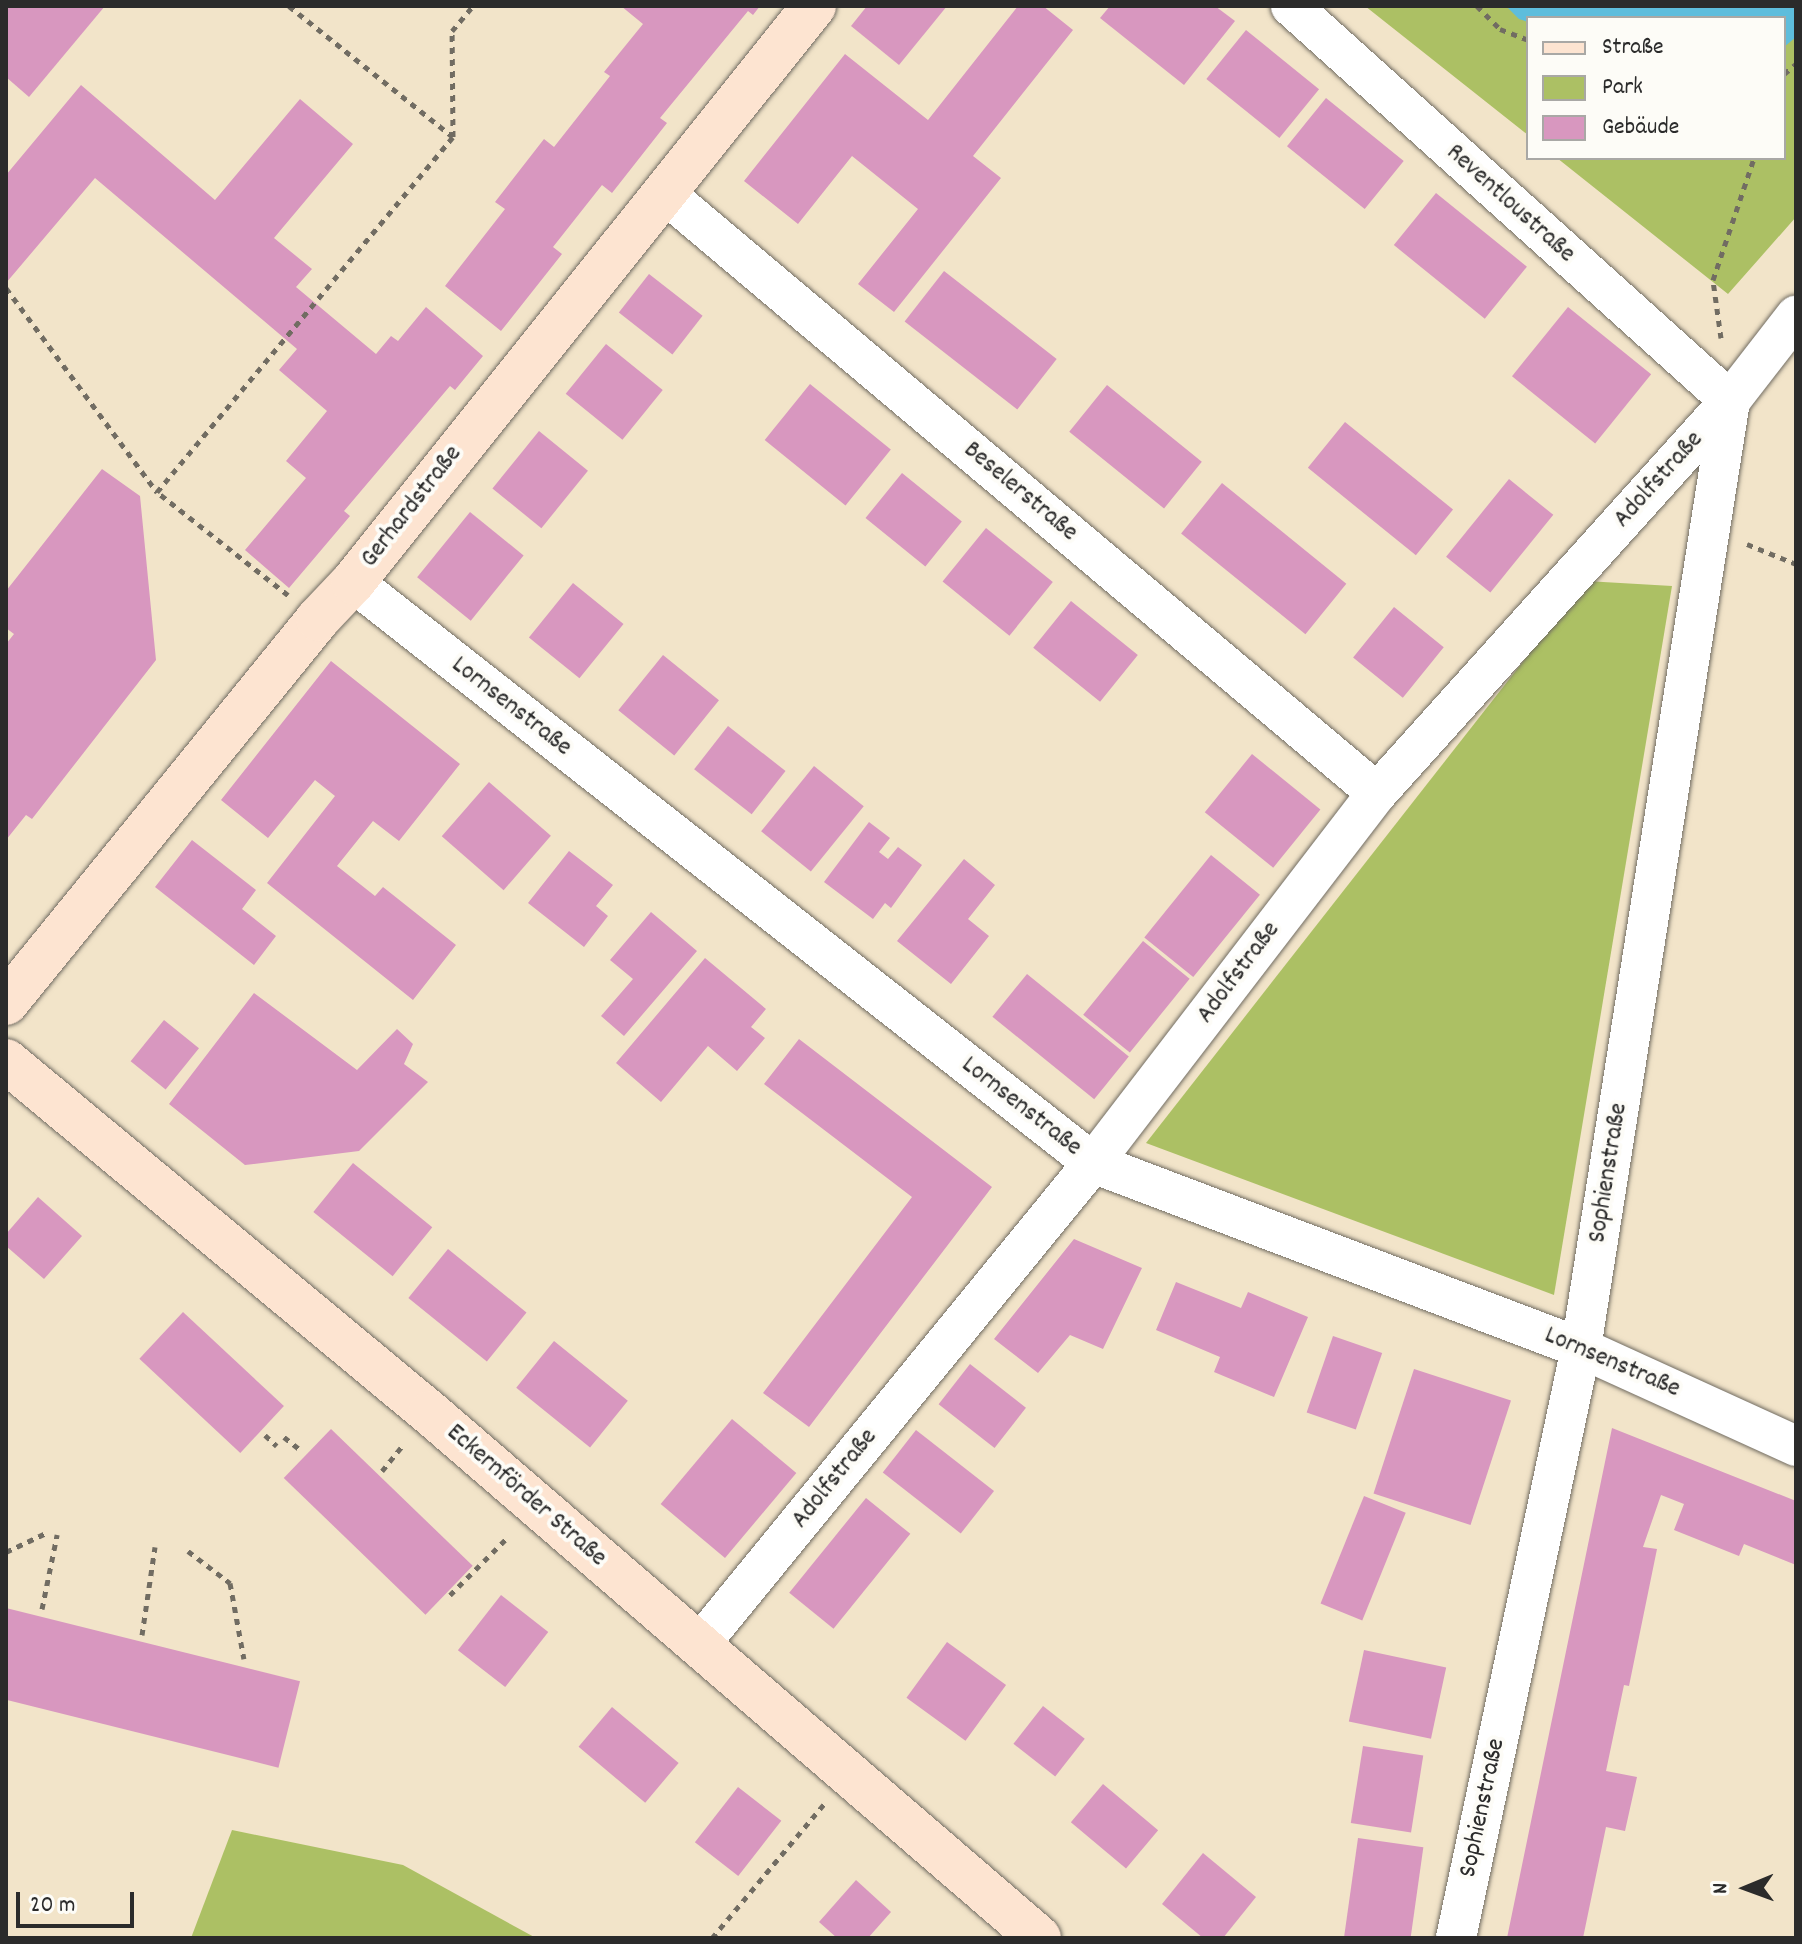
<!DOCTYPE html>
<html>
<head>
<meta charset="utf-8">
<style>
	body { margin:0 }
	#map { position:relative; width:1802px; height:1944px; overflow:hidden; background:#f2e4c9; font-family:Dekko,sans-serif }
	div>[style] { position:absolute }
	.green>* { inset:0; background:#acc064 }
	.water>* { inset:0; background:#5ebddc }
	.building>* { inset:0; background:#d897bf; transform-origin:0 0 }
	.path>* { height:5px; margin-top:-2.5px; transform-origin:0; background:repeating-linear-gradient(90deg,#716c62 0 6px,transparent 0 12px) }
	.roads { filter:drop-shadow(0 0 2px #716c62) drop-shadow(0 0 2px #716c62) }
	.street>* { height:40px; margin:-20px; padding:0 20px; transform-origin:20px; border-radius:20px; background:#fff }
	.secondary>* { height:44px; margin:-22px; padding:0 22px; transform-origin:22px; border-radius:22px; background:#fde4d1 }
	span { translate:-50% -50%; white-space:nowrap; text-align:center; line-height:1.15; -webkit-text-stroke:8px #fdfcf7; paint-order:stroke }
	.street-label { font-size:26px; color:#2b2b2b }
	.frame { position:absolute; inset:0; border:8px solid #2b2b2b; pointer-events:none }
	.legend { position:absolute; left:1526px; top:16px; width:260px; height:144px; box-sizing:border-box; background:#fdfcf7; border:2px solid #a9a8a5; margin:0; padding:10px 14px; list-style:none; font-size:24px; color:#2b2b2b }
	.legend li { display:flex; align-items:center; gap:16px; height:40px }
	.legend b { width:40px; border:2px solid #a9a8a5 }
	.north { position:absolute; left:1706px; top:1848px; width:80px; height:80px; -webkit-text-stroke:6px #fdfcf7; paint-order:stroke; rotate:269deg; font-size:22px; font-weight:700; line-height:32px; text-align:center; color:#2b2b2b }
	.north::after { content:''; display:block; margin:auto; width:28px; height:36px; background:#2b2b2b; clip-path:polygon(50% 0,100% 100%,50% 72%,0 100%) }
	.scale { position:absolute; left:16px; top:1892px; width:118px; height:36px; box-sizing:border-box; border:4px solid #2b2b2b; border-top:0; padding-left:10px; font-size:24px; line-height:28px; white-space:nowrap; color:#2b2b2b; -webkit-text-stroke:6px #fdfcf7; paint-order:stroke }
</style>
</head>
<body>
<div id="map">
	<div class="green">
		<div style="clip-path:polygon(1365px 6px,1796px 6px,1796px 217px,1728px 294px,1557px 158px,1784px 158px,1784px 18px,1528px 18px,1528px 135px)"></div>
		<div style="clip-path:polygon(1586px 581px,1672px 586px,1554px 1295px,1146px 1143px)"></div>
		<div style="clip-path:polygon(232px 1830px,403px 1865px,536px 1938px,191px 1938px)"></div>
	</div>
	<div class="water">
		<div style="clip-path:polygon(1506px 6px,1796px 6px,1796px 37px,1784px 47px,1784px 18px,1528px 18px,1528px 22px,1519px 19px)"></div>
	</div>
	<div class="building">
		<div style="clip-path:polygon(6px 6px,105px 6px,29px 97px,6px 77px)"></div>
		<div style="clip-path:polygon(621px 6px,760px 6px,753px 15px,748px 11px,660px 118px,667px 123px,612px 193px,602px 185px,553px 247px,562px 254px,501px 331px,445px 286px,505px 209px,495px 202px,544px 139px,554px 147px,610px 76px,604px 72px,643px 24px)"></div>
		<div style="clip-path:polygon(867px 6px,947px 6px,899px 65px,851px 26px)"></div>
		<div style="clip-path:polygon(1018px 6px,1043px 6px,1073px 30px,973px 156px,1001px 178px,894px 312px,858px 284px,918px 209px,852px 156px,798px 224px,744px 181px,845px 54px,928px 120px)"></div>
		<div style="clip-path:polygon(1110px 6px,1215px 6px,1235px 21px,1184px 85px,1100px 18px)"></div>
		<div style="left:1246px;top:30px;width:94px;height:63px;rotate:39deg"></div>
		<div style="clip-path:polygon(81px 85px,215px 200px,300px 99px,353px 144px,274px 238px,312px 269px,296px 287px,376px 354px,391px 336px,398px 341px,426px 307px,483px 356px,455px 390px,450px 386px,344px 511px,350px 516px,289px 588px,245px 550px,306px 478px,286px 461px,327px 411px,279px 370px,297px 349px,95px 178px,6px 283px,6px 175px)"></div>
		<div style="left:1326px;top:98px;width:100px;height:62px;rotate:39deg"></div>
		<div style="left:1436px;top:193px;width:117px;height:67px;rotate:39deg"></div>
		<div style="left:944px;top:271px;width:143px;height:64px;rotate:38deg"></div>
		<div style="left:649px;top:274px;width:68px;height:49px;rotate:38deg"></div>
		<div style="left:1568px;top:307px;width:107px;height:89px;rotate:39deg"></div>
		<div style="left:606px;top:344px;width:73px;height:64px;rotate:39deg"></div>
		<div style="left:810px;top:384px;width:104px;height:72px;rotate:39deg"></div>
		<div style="left:1107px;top:385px;width:122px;height:60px;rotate:39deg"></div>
		<div style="left:1345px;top:422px;width:139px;height:59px;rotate:39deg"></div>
		<div style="left:539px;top:431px;width:63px;height:74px;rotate:39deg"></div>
		<div style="clip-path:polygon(102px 469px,140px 496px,156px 660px,32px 819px,26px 815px,6px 840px,6px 644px,14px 634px,6px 628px,6px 591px)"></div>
		<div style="left:902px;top:473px;width:77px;height:58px;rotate:39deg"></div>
		<div style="left:1509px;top:479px;width:57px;height:100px;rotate:39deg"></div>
		<div style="left:1222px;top:483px;width:160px;height:65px;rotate:39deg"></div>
		<div style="left:470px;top:512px;width:69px;height:84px;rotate:39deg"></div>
		<div style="left:986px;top:528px;width:86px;height:69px;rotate:39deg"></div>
		<div style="left:573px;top:583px;width:65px;height:70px;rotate:39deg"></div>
		<div style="left:1071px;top:601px;width:86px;height:60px;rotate:39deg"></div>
		<div style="left:1394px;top:607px;width:64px;height:65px;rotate:39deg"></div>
		<div style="left:663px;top:655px;width:72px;height:71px;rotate:39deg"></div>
		<div style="clip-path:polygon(331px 661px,460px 764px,399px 841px,373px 821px,337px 866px,375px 896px,383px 887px,456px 945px,413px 1000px,267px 883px,335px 796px,315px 780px,268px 838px,221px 800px)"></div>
		<div style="left:728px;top:726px;width:73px;height:55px;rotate:38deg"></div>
		<div style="left:1252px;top:754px;width:88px;height:75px;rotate:39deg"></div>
		<div style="left:814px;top:766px;width:64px;height:84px;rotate:39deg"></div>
		<div style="left:489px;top:782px;width:82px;height:72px;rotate:41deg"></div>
		<div style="clip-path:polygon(869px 822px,890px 838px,879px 852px,888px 859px,898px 847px,922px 865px,891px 908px,885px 903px,873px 919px,824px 882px)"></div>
		<div style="clip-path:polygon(192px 840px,256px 890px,242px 909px,276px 936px,254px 965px,155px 887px)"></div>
		<div style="clip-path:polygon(569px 851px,613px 885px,596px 906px,608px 916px,584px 947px,528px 903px)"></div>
		<div style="left:1211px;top:855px;width:63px;height:106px;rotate:39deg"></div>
		<div style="clip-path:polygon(964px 859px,995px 885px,968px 919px,989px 936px,951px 984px,897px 941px)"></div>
		<div style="clip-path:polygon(651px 912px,697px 951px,624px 1036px,601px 1016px,633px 979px,610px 960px)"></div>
		<div style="left:1143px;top:941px;width:60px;height:95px;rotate:39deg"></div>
		<div style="clip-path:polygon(705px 958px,766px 1009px,751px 1027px,765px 1038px,737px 1071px,708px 1046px,661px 1102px,616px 1063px)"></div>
		<div style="left:1027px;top:974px;width:131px;height:55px;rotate:39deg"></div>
		<div style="clip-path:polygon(254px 993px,357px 1070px,397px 1029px,413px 1044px,404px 1064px,428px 1082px,359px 1151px,245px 1165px,169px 1104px)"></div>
		<div style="left:164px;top:1020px;width:45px;height:53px;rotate:39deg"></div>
		<div style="clip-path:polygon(799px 1039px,992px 1187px,809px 1427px,763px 1393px,912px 1197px,764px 1084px)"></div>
		<div style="left:353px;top:1163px;width:102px;height:63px;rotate:39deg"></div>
		<div style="clip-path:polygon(38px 1197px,82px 1236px,44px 1279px,6px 1246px,6px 1234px)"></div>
		<div style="clip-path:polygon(1074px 1239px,1142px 1268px,1103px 1349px,1070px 1335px,1038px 1373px,994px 1339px)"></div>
		<div style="left:448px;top:1249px;width:101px;height:63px;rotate:39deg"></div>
		<div style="clip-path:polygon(1176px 1282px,1241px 1308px,1248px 1292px,1308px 1317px,1274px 1397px,1214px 1372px,1220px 1357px,1156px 1330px)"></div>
		<div style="left:183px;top:1312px;width:138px;height:64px;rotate:43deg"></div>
		<div style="left:1333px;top:1336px;width:52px;height:81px;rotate:19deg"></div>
		<div style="left:554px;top:1341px;width:95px;height:60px;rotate:39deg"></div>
		<div style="left:970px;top:1364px;width:71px;height:51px;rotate:38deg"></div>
		<div style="left:1414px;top:1369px;width:102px;height:131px;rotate:18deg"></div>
		<div style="left:732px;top:1419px;width:84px;height:111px;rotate:40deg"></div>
		<div style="clip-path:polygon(1612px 1428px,1796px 1501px,1796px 1565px,1744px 1544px,1739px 1556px,1674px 1530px,1684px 1504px,1661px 1495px,1643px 1547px,1657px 1549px,1629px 1686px,1624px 1685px,1606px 1771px,1637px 1777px,1625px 1831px,1606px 1827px,1583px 1938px,1507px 1938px)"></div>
		<div style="left:331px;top:1429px;width:197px;height:68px;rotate:44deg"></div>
		<div style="left:916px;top:1430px;width:99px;height:54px;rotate:38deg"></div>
		<div style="left:1364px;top:1496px;width:45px;height:116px;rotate:22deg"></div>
		<div style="left:866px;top:1498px;width:57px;height:122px;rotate:39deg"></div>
		<div style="left:501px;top:1595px;width:60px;height:70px;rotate:38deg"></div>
		<div style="left:6px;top:1608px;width:303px;height:89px;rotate:14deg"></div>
		<div style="left:947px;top:1642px;width:73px;height:69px;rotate:36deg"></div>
		<div style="left:1364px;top:1650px;width:84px;height:73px;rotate:12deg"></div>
		<div style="left:1043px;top:1706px;width:53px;height:48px;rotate:38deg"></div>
		<div style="left:612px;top:1707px;width:87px;height:52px;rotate:40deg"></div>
		<div style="left:1363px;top:1746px;width:61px;height:78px;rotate:9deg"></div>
		<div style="left:1103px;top:1784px;width:72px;height:50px;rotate:40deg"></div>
		<div style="left:738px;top:1787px;width:55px;height:70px;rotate:38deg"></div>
		<div style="left:1358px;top:1838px;width:66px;height:101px;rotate:8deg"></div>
		<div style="clip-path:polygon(1203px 1853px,1256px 1897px,1223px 1938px,1203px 1938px,1162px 1904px)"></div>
		<div style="clip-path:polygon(856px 1880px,891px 1912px,868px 1938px,837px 1938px,819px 1922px)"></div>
	</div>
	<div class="path">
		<div style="left:289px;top:6px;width:208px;rotate:38.6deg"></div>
		<div style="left:1477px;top:6px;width:33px;rotate:45deg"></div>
		<div style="left:1500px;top:29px;width:30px;rotate:21deg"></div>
		<div style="left:1784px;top:74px;width:16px;rotate:-40deg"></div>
		<div style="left:6px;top:288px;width:254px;rotate:53.5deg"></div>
		<div style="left:1721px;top:338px;width:59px;rotate:-97.9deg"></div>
		<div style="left:1713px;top:280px;width:129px;rotate:-71.4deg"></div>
		<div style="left:1747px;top:544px;width:53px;rotate:22.2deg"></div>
		<div style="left:288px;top:595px;width:167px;rotate:-141.8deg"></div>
		<div style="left:157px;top:492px;width:462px;rotate:-50.2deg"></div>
		<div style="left:453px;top:137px;width:106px;rotate:-90.5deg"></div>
		<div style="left:452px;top:31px;width:33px;rotate:-50deg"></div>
		<div style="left:265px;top:1435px;width:16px;rotate:43deg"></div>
		<div style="left:284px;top:1437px;width:23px;rotate:38deg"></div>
		<div style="left:382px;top:1471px;width:35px;rotate:-51deg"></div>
		<div style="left:188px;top:1551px;width:53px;rotate:37.3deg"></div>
		<div style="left:230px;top:1583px;width:77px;rotate:79.6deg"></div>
		<div style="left:6px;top:1552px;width:44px;rotate:-25.4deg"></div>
		<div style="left:450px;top:1595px;width:83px;rotate:-45deg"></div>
		<div style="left:42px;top:1609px;width:76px;rotate:-78.5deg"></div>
		<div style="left:142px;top:1635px;width:89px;rotate:-81.6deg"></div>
		<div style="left:712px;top:1938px;width:175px;rotate:-50.1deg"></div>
	</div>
	<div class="roads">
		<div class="street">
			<div style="left:1291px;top:6px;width:591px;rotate:41.98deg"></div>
			<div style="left:663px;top:192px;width:933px;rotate:40.09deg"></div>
			<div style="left:353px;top:582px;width:941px;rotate:38.14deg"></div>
			<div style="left:1093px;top:1163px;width:522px;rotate:20.76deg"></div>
			<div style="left:1581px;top:1348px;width:236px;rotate:24.5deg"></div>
			<div style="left:700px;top:1644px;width:621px;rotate:-50.75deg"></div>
			<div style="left:1093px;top:1163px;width:466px;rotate:-52.5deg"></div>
			<div style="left:1377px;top:793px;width:528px;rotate:-48deg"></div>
			<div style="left:1730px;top:401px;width:108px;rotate:-52.2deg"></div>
			<div style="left:1456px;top:1938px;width:603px;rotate:-78.04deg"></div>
			<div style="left:1581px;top:1348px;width:959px;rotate:-81.06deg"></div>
		</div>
		<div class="secondary">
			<div style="left:6px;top:1003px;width:495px;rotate:-50.9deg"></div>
			<div style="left:318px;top:619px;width:51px;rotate:-46.6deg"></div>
			<div style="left:353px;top:582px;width:738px;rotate:-51.33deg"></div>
			<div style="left:6px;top:1061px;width:551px;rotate:39.7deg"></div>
			<div style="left:430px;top:1413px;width:804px;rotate:40.76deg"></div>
		</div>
	</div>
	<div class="street-label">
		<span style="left:1510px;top:204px;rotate:42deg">Reventloustraße</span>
		<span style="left:1659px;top:480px;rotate:-48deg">Adolfstraße</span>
		<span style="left:1020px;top:492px;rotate:40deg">Beselerstraße</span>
		<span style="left:412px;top:507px;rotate:-52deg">Gerhardstraße</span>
		<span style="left:511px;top:707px;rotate:38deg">Lornsenstraße</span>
		<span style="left:1239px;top:973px;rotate:-53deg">Adolfstraße</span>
		<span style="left:1021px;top:1107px;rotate:38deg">Lornsenstraße</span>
		<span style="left:1609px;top:1173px;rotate:-81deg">Sophienstraße</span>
		<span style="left:1612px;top:1363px;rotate:23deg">Lornsenstraße</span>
		<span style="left:835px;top:1479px;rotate:-51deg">Adolfstraße</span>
		<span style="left:526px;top:1496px;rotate:41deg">Eckernförder Straße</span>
		<span style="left:1483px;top:1808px;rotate:-78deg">Sophienstraße</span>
	</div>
	<div class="frame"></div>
	<ul class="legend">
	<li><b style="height:10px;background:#fde4d1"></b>Straße</li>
	<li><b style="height:22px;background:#acc064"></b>Park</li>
	<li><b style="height:22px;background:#d897bf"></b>Gebäude</li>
	</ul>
	<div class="north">N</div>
	<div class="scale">20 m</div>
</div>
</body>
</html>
